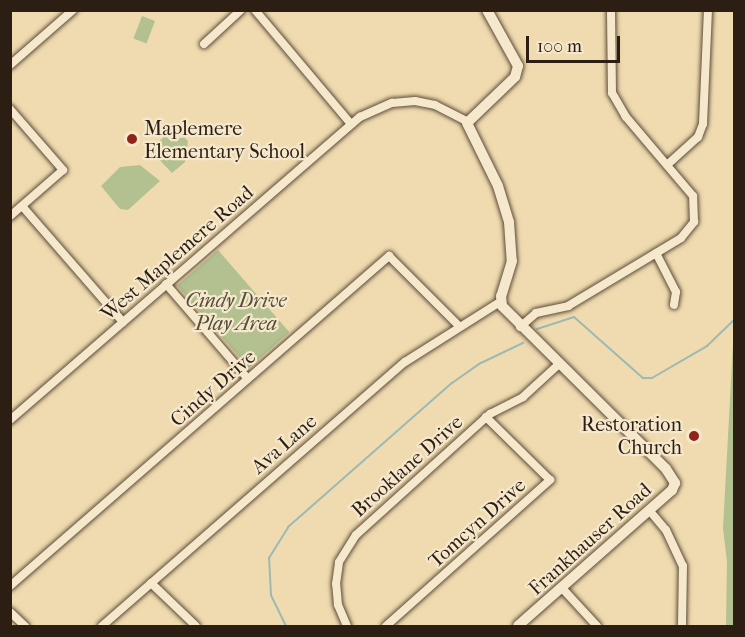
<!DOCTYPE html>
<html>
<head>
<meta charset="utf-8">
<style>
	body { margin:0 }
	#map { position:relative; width:745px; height:637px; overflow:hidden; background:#f0dbb0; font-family:"IM FELL French Canon",serif }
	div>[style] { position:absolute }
	.green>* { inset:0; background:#b3c190; transform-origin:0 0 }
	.stream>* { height:2px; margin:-1px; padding:0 1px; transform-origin:1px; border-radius:1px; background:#9cb9b3 }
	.roads { filter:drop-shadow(0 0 2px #5d4d3a) drop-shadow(0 0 2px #5d4d3a) }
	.street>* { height:8px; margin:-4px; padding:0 4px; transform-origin:4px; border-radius:4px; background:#f5e8cc }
	.secondary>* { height:10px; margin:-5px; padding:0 5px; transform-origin:5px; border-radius:5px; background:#f5e8cc }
	.dots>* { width:16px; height:16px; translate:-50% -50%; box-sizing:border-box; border:3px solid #f5e8cc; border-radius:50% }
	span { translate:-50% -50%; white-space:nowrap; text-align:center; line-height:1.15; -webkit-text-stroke:4.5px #f5e8cc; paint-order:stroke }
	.poi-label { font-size:20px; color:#2c1e13 }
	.left { translate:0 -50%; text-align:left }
	.right { translate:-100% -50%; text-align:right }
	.street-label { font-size:20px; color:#2c1e13 }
	.park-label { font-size:20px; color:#544f38; font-style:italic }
	.frame { position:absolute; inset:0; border:12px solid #2c1e13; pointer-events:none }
	.scale { position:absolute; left:526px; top:36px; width:94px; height:27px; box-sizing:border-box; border:3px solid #2c1e13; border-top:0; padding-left:8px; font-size:18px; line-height:21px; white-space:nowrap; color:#2c1e13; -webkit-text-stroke:4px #f5e8cc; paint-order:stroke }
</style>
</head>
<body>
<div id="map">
	<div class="green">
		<div style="left:142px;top:16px;width:14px;height:24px;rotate:21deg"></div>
		<div style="clip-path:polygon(165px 136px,171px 141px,184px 137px,188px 141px,185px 162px,172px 173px,150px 150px)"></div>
		<div style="clip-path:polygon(140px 165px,160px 181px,128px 210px,120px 209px,101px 186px,120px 167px)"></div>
		<div style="left:218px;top:250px;width:109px;height:54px;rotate:49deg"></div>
		<div style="clip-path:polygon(734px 325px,734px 626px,726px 626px,727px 562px,723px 528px)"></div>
	</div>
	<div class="stream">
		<div style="left:537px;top:329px;width:39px;rotate:-18deg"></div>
		<div style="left:574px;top:317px;width:92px;rotate:41.5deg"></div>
		<div style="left:643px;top:378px;width:9px"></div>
		<div style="left:652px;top:378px;width:64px;rotate:-30.2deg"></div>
		<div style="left:707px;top:346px;width:37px;rotate:-44deg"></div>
		<div style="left:286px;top:626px;width:34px;rotate:-116deg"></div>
		<div style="left:271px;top:595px;width:37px;rotate:-93deg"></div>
		<div style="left:269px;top:558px;width:36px;rotate:-58deg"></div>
		<div style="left:288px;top:527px;width:218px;rotate:-41.3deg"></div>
		<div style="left:452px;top:383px;width:35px;rotate:-35deg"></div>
		<div style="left:481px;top:363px;width:47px;rotate:-25.5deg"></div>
	</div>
	<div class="roads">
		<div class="street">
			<div style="left:255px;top:10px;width:149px;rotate:49.9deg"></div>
			<div style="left:204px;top:44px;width:50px;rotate:-42.6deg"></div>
			<div style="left:10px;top:65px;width:84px;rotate:-41.1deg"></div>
			<div style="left:10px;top:109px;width:81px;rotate:49deg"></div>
			<div style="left:63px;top:170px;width:70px;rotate:139deg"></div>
			<div style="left:667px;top:165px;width:42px;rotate:-42.1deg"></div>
			<div style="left:698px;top:137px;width:14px;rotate:-69deg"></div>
			<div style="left:703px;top:124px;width:114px;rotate:-87.5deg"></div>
			<div style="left:22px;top:206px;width:154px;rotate:49deg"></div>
			<div style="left:656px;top:253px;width:44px;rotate:62.9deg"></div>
			<div style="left:676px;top:292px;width:13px;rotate:99deg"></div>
			<div style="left:166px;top:284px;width:125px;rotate:49.2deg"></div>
			<div style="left:520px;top:327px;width:21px;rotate:-41deg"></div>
			<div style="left:536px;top:313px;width:33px;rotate:-12deg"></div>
			<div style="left:568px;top:306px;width:132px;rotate:-31deg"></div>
			<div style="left:681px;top:238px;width:21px;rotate:-51deg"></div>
			<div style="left:694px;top:222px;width:26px;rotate:-92deg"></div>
			<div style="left:693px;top:196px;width:104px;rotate:-130.3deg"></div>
			<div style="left:626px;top:117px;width:28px;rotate:-120deg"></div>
			<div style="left:612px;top:93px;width:83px;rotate:-90.7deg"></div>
			<div style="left:10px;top:420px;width:463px;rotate:-40.9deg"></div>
			<div style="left:360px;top:117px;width:35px;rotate:-24deg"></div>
			<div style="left:392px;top:103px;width:23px;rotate:-5deg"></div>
			<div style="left:415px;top:101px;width:20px;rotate:11deg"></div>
			<div style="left:435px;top:105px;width:36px;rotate:27deg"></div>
			<div style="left:649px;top:510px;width:26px;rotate:50deg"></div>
			<div style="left:666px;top:530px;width:40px;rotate:65deg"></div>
			<div style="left:683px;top:566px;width:60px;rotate:91deg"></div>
			<div style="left:151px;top:583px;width:62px;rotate:43.7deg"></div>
			<div style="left:10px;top:586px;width:503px;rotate:-41.05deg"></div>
			<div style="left:389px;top:256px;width:99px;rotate:45deg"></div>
			<div style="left:562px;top:588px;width:52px;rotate:47.4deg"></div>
			<div style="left:10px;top:612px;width:21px;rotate:43deg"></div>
			<div style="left:102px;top:626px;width:402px;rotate:-41.1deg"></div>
			<div style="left:405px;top:362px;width:112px;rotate:-32.3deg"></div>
			<div style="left:347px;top:626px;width:23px;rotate:-113deg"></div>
			<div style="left:338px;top:605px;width:21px;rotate:-95deg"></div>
			<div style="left:336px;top:584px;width:22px;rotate:-82deg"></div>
			<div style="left:339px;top:562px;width:32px;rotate:-58deg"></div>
			<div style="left:356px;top:535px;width:181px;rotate:-42.1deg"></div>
			<div style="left:490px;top:414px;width:37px;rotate:-27deg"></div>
			<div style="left:523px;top:397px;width:49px;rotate:-42.5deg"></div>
			<div style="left:386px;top:626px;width:220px;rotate:-41.7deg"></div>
			<div style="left:550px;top:480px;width:90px;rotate:-135.5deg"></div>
		</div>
		<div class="secondary">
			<div style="left:487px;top:10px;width:64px;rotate:61deg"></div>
			<div style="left:518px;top:66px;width:11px;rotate:105deg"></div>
			<div style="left:515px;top:77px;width:66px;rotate:136.2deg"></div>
			<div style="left:467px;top:123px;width:70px;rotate:63.8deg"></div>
			<div style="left:498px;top:186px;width:38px;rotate:73deg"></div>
			<div style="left:509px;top:222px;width:39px;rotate:86deg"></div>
			<div style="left:512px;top:261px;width:37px;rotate:107deg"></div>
			<div style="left:501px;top:296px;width:10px;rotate:84deg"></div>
			<div style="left:502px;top:306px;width:231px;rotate:44.8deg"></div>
			<div style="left:666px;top:469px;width:17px;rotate:57deg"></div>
			<div style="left:675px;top:483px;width:8px;rotate:113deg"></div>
			<div style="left:672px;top:490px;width:205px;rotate:138.6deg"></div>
		</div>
	</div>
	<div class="dots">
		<div style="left:132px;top:139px;background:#8f2418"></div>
		<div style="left:694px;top:436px;background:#8f2418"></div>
	</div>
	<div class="poi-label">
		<span class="left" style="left:144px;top:140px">Maplemere<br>Elementary School</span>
		<span class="right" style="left:682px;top:436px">Restoration<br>Church</span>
	</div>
	<div class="street-label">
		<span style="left:177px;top:253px;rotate:-41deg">West Maplemere Road</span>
		<span style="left:213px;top:388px;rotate:-41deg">Cindy Drive</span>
		<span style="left:284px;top:444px;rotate:-41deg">Ava Lane</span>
		<span style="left:407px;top:466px;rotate:-42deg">Brooklane Drive</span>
		<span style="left:477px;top:523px;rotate:-42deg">Tomcyn Drive</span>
		<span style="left:590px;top:539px;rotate:-42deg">Frankhauser Road</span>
	</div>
	<div class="park-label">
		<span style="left:236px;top:312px">Cindy Drive<br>Play Area</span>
	</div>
	<div class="frame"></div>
	<div class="scale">100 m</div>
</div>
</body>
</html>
